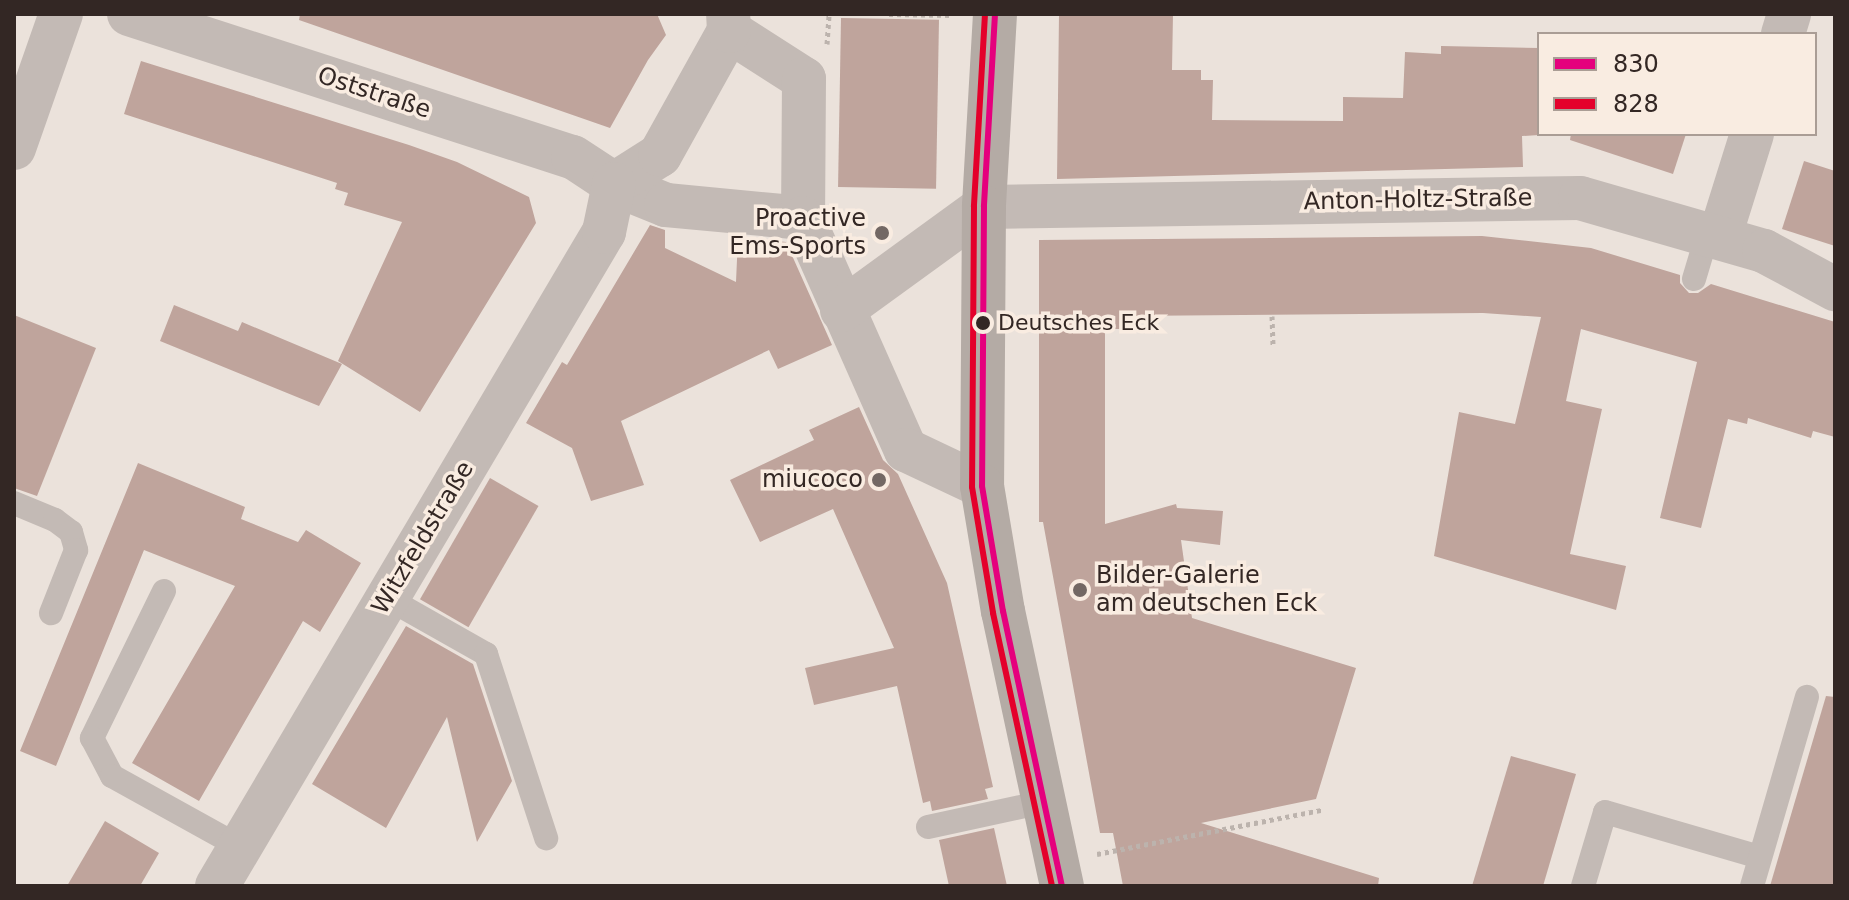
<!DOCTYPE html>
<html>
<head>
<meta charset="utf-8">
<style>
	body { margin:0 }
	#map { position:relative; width:1849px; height:900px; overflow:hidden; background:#ebe2db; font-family:"DejaVu Sans",sans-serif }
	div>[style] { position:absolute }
	.building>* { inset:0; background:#bfa49c; transform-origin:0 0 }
	.path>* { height:5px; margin-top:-2.5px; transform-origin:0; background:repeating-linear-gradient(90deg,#bcb3ad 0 4px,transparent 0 8px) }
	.lane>* { height:24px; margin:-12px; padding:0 12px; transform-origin:12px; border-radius:12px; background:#c3bab5 }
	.street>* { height:44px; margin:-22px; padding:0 22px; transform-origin:22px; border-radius:22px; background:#c3bab5 }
	.secondary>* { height:44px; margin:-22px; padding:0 22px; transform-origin:22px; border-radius:22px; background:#b4aba5 }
	.bus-1>* { height:6px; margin:-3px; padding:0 3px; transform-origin:3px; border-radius:3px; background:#e5007d }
	.bus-2>* { height:6px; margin:-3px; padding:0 3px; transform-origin:3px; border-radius:3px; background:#e4002b }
	.dots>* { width:22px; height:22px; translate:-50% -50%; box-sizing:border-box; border:4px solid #f9ece1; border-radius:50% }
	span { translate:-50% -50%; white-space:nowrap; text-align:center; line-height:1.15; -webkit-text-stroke:7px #f9ece1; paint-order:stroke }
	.bus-label { font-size:22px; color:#332724 }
	.left { translate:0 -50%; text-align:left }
	.street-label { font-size:24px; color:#332724 }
	.poi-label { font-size:24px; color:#332724 }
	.right { translate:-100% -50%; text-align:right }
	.frame { position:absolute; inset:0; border:16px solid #332724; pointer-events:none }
	.legend { position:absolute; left:1537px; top:32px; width:280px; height:104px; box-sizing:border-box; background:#f9ece1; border:2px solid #aa9d95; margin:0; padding:10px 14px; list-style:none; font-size:24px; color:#332724 }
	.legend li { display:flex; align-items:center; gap:16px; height:40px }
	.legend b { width:40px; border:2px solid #aa9d95 }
</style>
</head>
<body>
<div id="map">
	<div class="building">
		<div style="clip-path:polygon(300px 14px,657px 14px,666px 35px,648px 60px,610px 128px,299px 20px)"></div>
		<div style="clip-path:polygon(1059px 14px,1173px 14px,1172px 70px,1201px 70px,1201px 80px,1213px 80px,1212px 120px,1343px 121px,1343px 97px,1403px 98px,1405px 52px,1441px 54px,1441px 46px,1539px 48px,1539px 135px,1522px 136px,1523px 167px,1057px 179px)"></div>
		<div style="left:841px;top:18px;width:98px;height:169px;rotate:1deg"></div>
		<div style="clip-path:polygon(141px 61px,409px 145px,457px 162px,529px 197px,536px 223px,420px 412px,338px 361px,402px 222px,344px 205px,348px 193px,335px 189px,337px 183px,124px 114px)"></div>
		<div style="clip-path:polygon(1571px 134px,1686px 134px,1673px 174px,1570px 140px)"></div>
		<div style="clip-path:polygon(1804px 161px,1835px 171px,1835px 246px,1782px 229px)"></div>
		<div style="clip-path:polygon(650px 225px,665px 230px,665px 248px,736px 282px,738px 237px,786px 242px,832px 345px,778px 369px,769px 350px,621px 421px,644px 485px,591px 501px,572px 448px,526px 423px,562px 362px,567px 365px)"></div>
		<div style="clip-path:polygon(1482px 236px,1591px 248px,1680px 275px,1680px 283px,1689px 293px,1698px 293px,1711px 284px,1835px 322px,1835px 437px,1813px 431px,1811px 438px,1748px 418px,1747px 424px,1728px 419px,1701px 528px,1660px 518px,1697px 362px,1581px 329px,1566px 401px,1602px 409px,1570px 554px,1626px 566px,1616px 610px,1434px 556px,1459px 412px,1515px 424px,1541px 317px,1483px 313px,1124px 316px,1124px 329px,1105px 329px,1105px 524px,1176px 504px,1177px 508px,1223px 511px,1220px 545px,1181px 540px,1192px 618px,1356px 668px,1316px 799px,1201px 823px,1379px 878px,1378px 886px,1123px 886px,1113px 833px,1100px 833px,1043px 522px,1039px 522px,1039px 240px)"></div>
		<div style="clip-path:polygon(174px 305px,238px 331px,242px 322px,342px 364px,319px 406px,160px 341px)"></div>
		<div style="clip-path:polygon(14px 315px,96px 348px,37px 496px,14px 488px)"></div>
		<div style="clip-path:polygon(859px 407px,883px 460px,898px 474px,947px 583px,993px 787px,985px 789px,988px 799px,932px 811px,930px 801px,923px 803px,897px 686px,814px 705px,805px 668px,894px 648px,833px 509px,760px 542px,730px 480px,814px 440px,809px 430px)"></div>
		<div style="clip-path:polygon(138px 463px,245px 507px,241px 519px,298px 542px,306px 530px,361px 563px,320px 632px,303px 621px,199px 801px,132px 763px,235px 586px,144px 550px,56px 766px,20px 751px)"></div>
		<div style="left:490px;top:478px;width:56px;height:140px;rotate:30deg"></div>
		<div style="clip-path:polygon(406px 626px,473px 664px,512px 781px,477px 842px,447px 717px,386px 828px,312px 784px)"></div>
		<div style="clip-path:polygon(1826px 696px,1835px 697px,1835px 886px,1770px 886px)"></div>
		<div style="clip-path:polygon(1511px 756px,1576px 774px,1543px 886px,1472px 886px)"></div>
		<div style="clip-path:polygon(105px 821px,159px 853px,140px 886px,67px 886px)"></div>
		<div style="clip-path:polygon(994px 828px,1007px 886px,949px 886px,939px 840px)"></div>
	</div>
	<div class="path">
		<div style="left:889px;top:14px;width:63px;rotate:0.9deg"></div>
		<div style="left:827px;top:44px;width:30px;rotate:-86deg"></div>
		<div style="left:1272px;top:316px;width:29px;rotate:88deg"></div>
		<div style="left:1097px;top:854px;width:229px;rotate:-11.1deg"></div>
	</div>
	<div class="lane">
		<div style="left:1694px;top:279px;width:49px;rotate:-73.4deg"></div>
		<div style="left:14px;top:503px;width:44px;rotate:22.5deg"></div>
		<div style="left:55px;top:520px;width:20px;rotate:37deg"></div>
		<div style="left:71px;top:532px;width:19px;rotate:74deg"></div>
		<div style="left:76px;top:550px;width:68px;rotate:111.6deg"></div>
		<div style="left:164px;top:591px;width:164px;rotate:116.1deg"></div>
		<div style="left:92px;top:738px;width:43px;rotate:62.2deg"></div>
		<div style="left:112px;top:776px;width:146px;rotate:29deg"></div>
		<div style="left:387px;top:598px;width:114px;rotate:29.5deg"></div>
		<div style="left:486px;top:654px;width:194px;rotate:71.9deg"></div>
		<div style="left:928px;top:827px;width:119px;rotate:-12.2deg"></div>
		<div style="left:1583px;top:886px;width:77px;rotate:-73.4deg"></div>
		<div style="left:1605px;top:812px;width:161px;rotate:16.2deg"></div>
		<div style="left:1752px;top:886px;width:197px;rotate:-73.8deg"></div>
	</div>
	<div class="street">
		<div style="left:129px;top:14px;width:466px;rotate:17.9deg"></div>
		<div style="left:573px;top:157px;width:49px;rotate:33.4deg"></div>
		<div style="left:614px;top:184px;width:56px;rotate:22deg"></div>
		<div style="left:666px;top:205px;width:138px;rotate:5.4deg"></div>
		<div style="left:729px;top:31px;width:89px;rotate:32.6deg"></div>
		<div style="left:804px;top:79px;width:139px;rotate:90.4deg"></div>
		<div style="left:803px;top:218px;width:254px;rotate:66.1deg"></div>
		<div style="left:906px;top:450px;width:84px;rotate:25.3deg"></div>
		<div style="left:1783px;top:34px;width:21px;rotate:-73deg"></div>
		<div style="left:14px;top:148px;width:142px;rotate:-70.7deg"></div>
		<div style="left:614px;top:184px;width:54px;rotate:-32.2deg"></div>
		<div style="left:660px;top:155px;width:142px;rotate:-60.9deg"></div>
		<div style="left:729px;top:31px;width:17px;rotate:-93deg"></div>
		<div style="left:1720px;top:236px;width:107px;rotate:-72.6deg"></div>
		<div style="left:842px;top:310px;width:175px;rotate:-36deg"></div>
		<div style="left:984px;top:207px;width:596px;rotate:-0.87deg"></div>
		<div style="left:1580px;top:198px;width:191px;rotate:16.1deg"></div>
		<div style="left:1764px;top:251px;width:81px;rotate:28.2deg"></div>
		<div style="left:217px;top:886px;width:760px;rotate:-59.39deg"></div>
		<div style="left:604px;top:232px;width:49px;rotate:-78.2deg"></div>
	</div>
	<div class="secondary">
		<div style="left:995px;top:14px;width:193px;rotate:93.3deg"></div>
		<div style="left:984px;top:207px;width:279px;rotate:90.4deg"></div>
		<div style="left:982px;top:486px;width:127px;rotate:80.5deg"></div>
		<div style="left:1003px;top:611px;width:281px;rotate:77.9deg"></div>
	</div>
	<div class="bus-1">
		<div style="left:995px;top:14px;width:193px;rotate:93.3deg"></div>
		<div style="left:984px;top:207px;width:279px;rotate:90.4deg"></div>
		<div style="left:982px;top:486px;width:127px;rotate:80.5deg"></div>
		<div style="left:1003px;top:611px;width:281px;rotate:77.9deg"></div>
	</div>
	<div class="bus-2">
		<div style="left:985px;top:14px;width:193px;rotate:93.3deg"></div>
		<div style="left:974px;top:207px;width:280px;rotate:90.4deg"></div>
		<div style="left:972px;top:487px;width:128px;rotate:80.5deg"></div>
		<div style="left:993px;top:613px;width:279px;rotate:77.8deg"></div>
	</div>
	<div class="dots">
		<div style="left:882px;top:233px;background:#736864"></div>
		<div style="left:983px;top:323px;background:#332724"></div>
		<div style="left:879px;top:480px;background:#736864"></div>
		<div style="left:1080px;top:590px;background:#736864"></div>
	</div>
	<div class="bus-label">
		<span class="left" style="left:998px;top:323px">Deutsches Eck</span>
	</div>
	<div class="street-label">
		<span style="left:374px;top:93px;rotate:18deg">Oststraße</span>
		<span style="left:1418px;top:200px;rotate:-1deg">Anton-Holtz-Straße</span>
		<span style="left:423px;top:538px;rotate:-59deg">Witzfeldstraße</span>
	</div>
	<div class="poi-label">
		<span class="right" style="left:866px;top:233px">Proactive<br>Ems-Sports</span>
		<span class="right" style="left:863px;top:480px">miucoco</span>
		<span class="left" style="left:1096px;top:590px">Bilder-Galerie<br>am deutschen Eck</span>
	</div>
	<div class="frame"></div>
	<ul class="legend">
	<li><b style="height:10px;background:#e5007d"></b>830</li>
	<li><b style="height:10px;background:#e4002b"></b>828</li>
	</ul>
</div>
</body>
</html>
